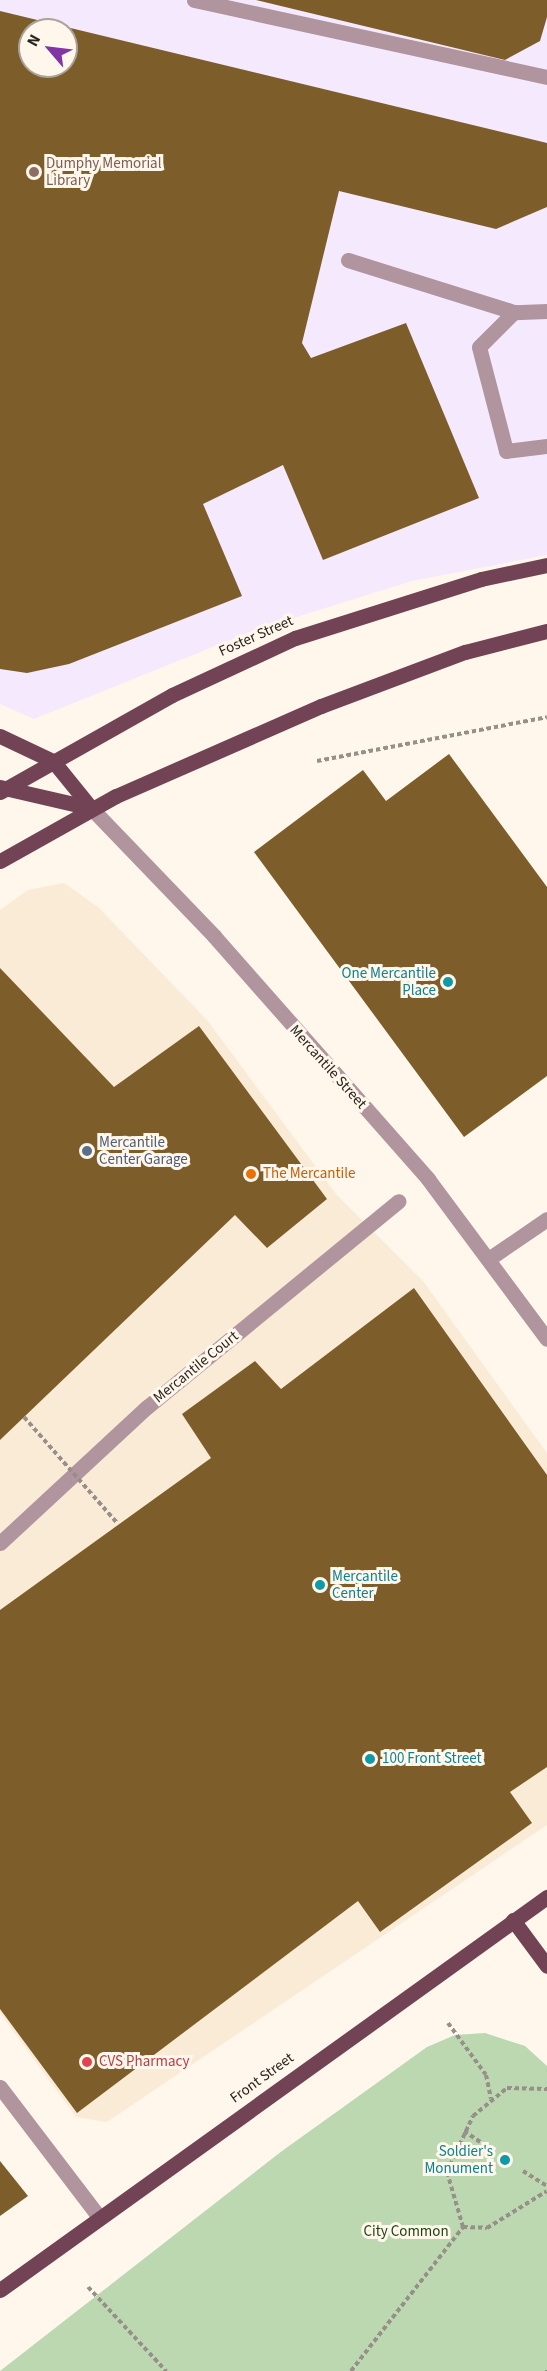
<!DOCTYPE html>
<html>
<head>
<meta charset="utf-8">
<style>
	body { margin:0 }
	#map { position:relative; width:547px; height:2371px; overflow:hidden; background:#fff7ec; font-family:"Source Sans 3",sans-serif }
	div>[style] { position:absolute }
	.built>* { inset:0; background:#faebd7 }
	.medical>* { inset:0; background:#f5e9fe }
	.green>* { inset:0; background:#bbd8b1 }
	.building>* { inset:0; background:#7d5e2a }
	.path>* { height:4px; margin-top:-2px; transform-origin:0; background:repeating-linear-gradient(90deg,#969088 0 4.5px,transparent 0 7.5px) }
	.minor>* { height:15px; margin:-7.5px; padding:0 7.5px; transform-origin:7.5px; border-radius:7.5px; background:#b0949e }
	.major>* { height:15px; margin:-7.5px; padding:0 7.5px; transform-origin:7.5px; border-radius:7.5px; background:#714355 }
	.path-bridge>* { height:4px; margin-top:-2px; transform-origin:0; background:repeating-linear-gradient(90deg,#969088 0 4.5px,transparent 0 7.5px) }
	.dots>* { width:16px; height:16px; translate:-50% -50%; box-sizing:border-box; border:3px solid #fff7ec; border-radius:50% }
	span { translate:-50% -50%; white-space:nowrap; text-align:center; line-height:1.15; -webkit-text-stroke:6px #fff7ec; paint-order:stroke }
	.education-label { font-size:15px; color:#785e54 }
	.left { translate:0 -50%; text-align:left }
	.street-label { font-size:15px; color:#28241f }
	.culture-label { font-size:15px; color:#0d838f }
	.right { translate:-100% -50%; text-align:right }
	.service-label { font-size:15px; color:#4e5e75 }
	.food-label { font-size:15px; color:#c56008 }
	.health-label { font-size:15px; color:#be3a42 }
	.park-label { font-size:15px; color:#1b3f0c }
	.north { position:absolute; left:18px; top:18px; width:60px; height:60px; box-sizing:border-box; background:#fff7ec; border:2px solid #a9a39a; border-radius:50%; rotate:298deg; font-size:16px; font-weight:700; line-height:24px; text-align:center; color:#28241f }
	.north::after { content:''; display:block; margin:auto; width:21px; height:27px; background:#8034a6; clip-path:polygon(50% 0,100% 100%,50% 72%,0 100%) }
</style>
</head>
<body>
<div id="map">
	<div class="built">
		<div style="clip-path:polygon(64px 883px,98px 907px,207px 1020px,336px 1194px,423px 1281px,547px 1453px,547px 1825px,107px 2122px,76px 2117px,0 2013px,0 910px,28px 890px)"></div>
	</div>
	<div class="medical">
		<div style="clip-path:polygon(evenodd,0 0,547px 0,547px 555px,412px 581px,255px 630px,34px 719px,0 704px,0 0,30px 30px,66px 30px,66px 66px,30px 66px,30px 30px)"></div>
	</div>
	<div class="green">
		<div style="clip-path:polygon(485px 2033px,525px 2046px,547px 2066px,547px 2371px,0 2371px,282px 2151px,427px 2047px,455px 2035px)"></div>
	</div>
	<div class="building">
		<div style="clip-path:polygon(256px 0,547px 0,547px 17px,540px 41px,505px 60px)"></div>
		<div style="clip-path:polygon(evenodd,0 11px,547px 143px,547px 207px,496px 229px,339px 191px,302px 343px,311px 358px,406px 323px,479px 498px,323px 560px,283px 465px,203px 504px,242px 596px,69px 664px,27px 673px,0 669px,0 11px,30px 30px,66px 30px,66px 66px,30px 66px,30px 30px)"></div>
		<div style="clip-path:polygon(449px 754px,547px 887px,547px 1076px,464px 1137px,254px 852px,363px 770px,386px 801px)"></div>
		<div style="clip-path:polygon(0 968px,114px 1087px,199px 1026px,327px 1199px,267px 1248px,235px 1215px,0 1440px)"></div>
		<div style="clip-path:polygon(414px 1288px,547px 1475px,547px 1767px,510px 1792px,532px 1823px,380px 1932px,358px 1901px,77px 2113px,0 2009px,0 1610px,211px 1458px,182px 1414px,255px 1361px,281px 1389px)"></div>
		<div style="clip-path:polygon(0 2161px,28px 2196px,0 2216px)"></div>
	</div>
	<div class="path">
		<div style="left:317px;top:761px;width:234px;rotate:-10.8deg"></div>
		<div style="left:448px;top:2023px;width:64px;rotate:53.8deg"></div>
		<div style="left:486px;top:2075px;width:24px;rotate:78deg"></div>
		<div style="left:464px;top:2131px;width:30px;rotate:34deg"></div>
		<div style="left:523px;top:2171px;width:28px;rotate:32deg"></div>
		<div style="left:463px;top:2227px;width:24px;rotate:2deg"></div>
		<div style="left:487px;top:2228px;width:70px;rotate:-31.7deg"></div>
		<div style="left:88px;top:2287px;width:115px;rotate:47.1deg"></div>
		<div style="left:351px;top:2371px;width:182px;rotate:-52.1deg"></div>
		<div style="left:463px;top:2227px;width:57px;rotate:-106.2deg"></div>
		<div style="left:447px;top:2172px;width:62px;rotate:-65.1deg"></div>
		<div style="left:473px;top:2116px;width:44px;rotate:-39.5deg"></div>
		<div style="left:507px;top:2088px;width:40px;rotate:1.4deg"></div>
		<div style="left:547px;top:2371px;width:1px;rotate:-90deg"></div>
	</div>
	<div class="minor">
		<div style="left:194px;top:0;width:361px;rotate:12.3deg"></div>
		<div style="left:348px;top:260px;width:174px;rotate:17.4deg"></div>
		<div style="left:547px;top:311px;width:33px;rotate:178deg"></div>
		<div style="left:514px;top:312px;width:49px;rotate:135deg"></div>
		<div style="left:479px;top:347px;width:107px;rotate:75.4deg"></div>
		<div style="left:506px;top:451px;width:41px;rotate:-7deg"></div>
		<div style="left:91px;top:808px;width:178px;rotate:46.1deg"></div>
		<div style="left:214px;top:936px;width:324px;rotate:48.6deg"></div>
		<div style="left:428px;top:1179px;width:199px;rotate:53.4deg"></div>
		<div style="left:490px;top:1258px;width:69px;rotate:-34.4deg"></div>
		<div style="left:0;top:1543px;width:200px;rotate:-42.8deg"></div>
		<div style="left:147px;top:1407px;width:325px;rotate:-39.3deg"></div>
		<div style="left:0;top:2087px;width:163px;rotate:52.7deg"></div>
	</div>
	<div class="major">
		<div style="left:0;top:736px;width:59px;rotate:25.3deg"></div>
		<div style="left:53px;top:761px;width:60px;rotate:51deg"></div>
		<div style="left:0;top:787px;width:93px;rotate:13deg"></div>
		<div style="left:0;top:792px;width:197px;rotate:-29.4deg"></div>
		<div style="left:172px;top:695px;width:136px;rotate:-24.9deg"></div>
		<div style="left:295px;top:638px;width:195px;rotate:-17.6deg"></div>
		<div style="left:481px;top:579px;width:67px;rotate:-12deg"></div>
		<div style="left:0;top:861px;width:133px;rotate:-29.3deg"></div>
		<div style="left:116px;top:796px;width:224px;rotate:-23.7deg"></div>
		<div style="left:321px;top:706px;width:154px;rotate:-20.6deg"></div>
		<div style="left:465px;top:652px;width:85px;rotate:-14.4deg"></div>
		<div style="left:513px;top:1920px;width:57px;rotate:53.5deg"></div>
		<div style="left:0;top:2290px;width:674px;rotate:-35.7deg"></div>
	</div>
	<div class="path-bridge">
		<div style="left:24px;top:1417px;width:142px;rotate:48.7deg"></div>
	</div>
	<div class="dots">
		<div style="left:34px;top:172px;background:#8d6e63"></div>
		<div style="left:448px;top:982px;background:#0f9aa8"></div>
		<div style="left:87px;top:1151px;background:#5c6f8a"></div>
		<div style="left:251px;top:1174px;background:#e8710a"></div>
		<div style="left:320px;top:1585px;background:#0f9aa8"></div>
		<div style="left:370px;top:1759px;background:#0f9aa8"></div>
		<div style="left:87px;top:2062px;background:#e0444e"></div>
		<div style="left:505px;top:2160px;background:#0f9aa8"></div>
	</div>
	<div class="education-label">
		<span class="left" style="left:46px;top:172px">Dumphy Memorial<br>Library</span>
	</div>
	<div class="street-label">
		<span style="left:256px;top:636px;rotate:-24deg">Foster Street</span>
		<span style="left:328px;top:1067px;rotate:48deg">Mercantile Street</span>
		<span style="left:196px;top:1367px;rotate:-39deg">Mercantile Court</span>
		<span style="left:262px;top:2078px;rotate:-36deg">Front Street</span>
	</div>
	<div class="culture-label">
		<span class="right" style="left:436px;top:982px">One Mercantile<br>Place</span>
		<span class="left" style="left:332px;top:1585px">Mercantile<br>Center</span>
		<span class="left" style="left:382px;top:1759px">100 Front Street</span>
		<span class="right" style="left:493px;top:2160px">Soldier's<br>Monument</span>
	</div>
	<div class="service-label">
		<span class="left" style="left:99px;top:1151px">Mercantile<br>Center Garage</span>
	</div>
	<div class="food-label">
		<span class="left" style="left:263px;top:1174px">The Mercantile</span>
	</div>
	<div class="health-label">
		<span class="left" style="left:99px;top:2062px">CVS Pharmacy</span>
	</div>
	<div class="park-label">
		<span style="left:406px;top:2232px">City Common</span>
	</div>
	<div class="north">N</div>
</div>
</body>
</html>
